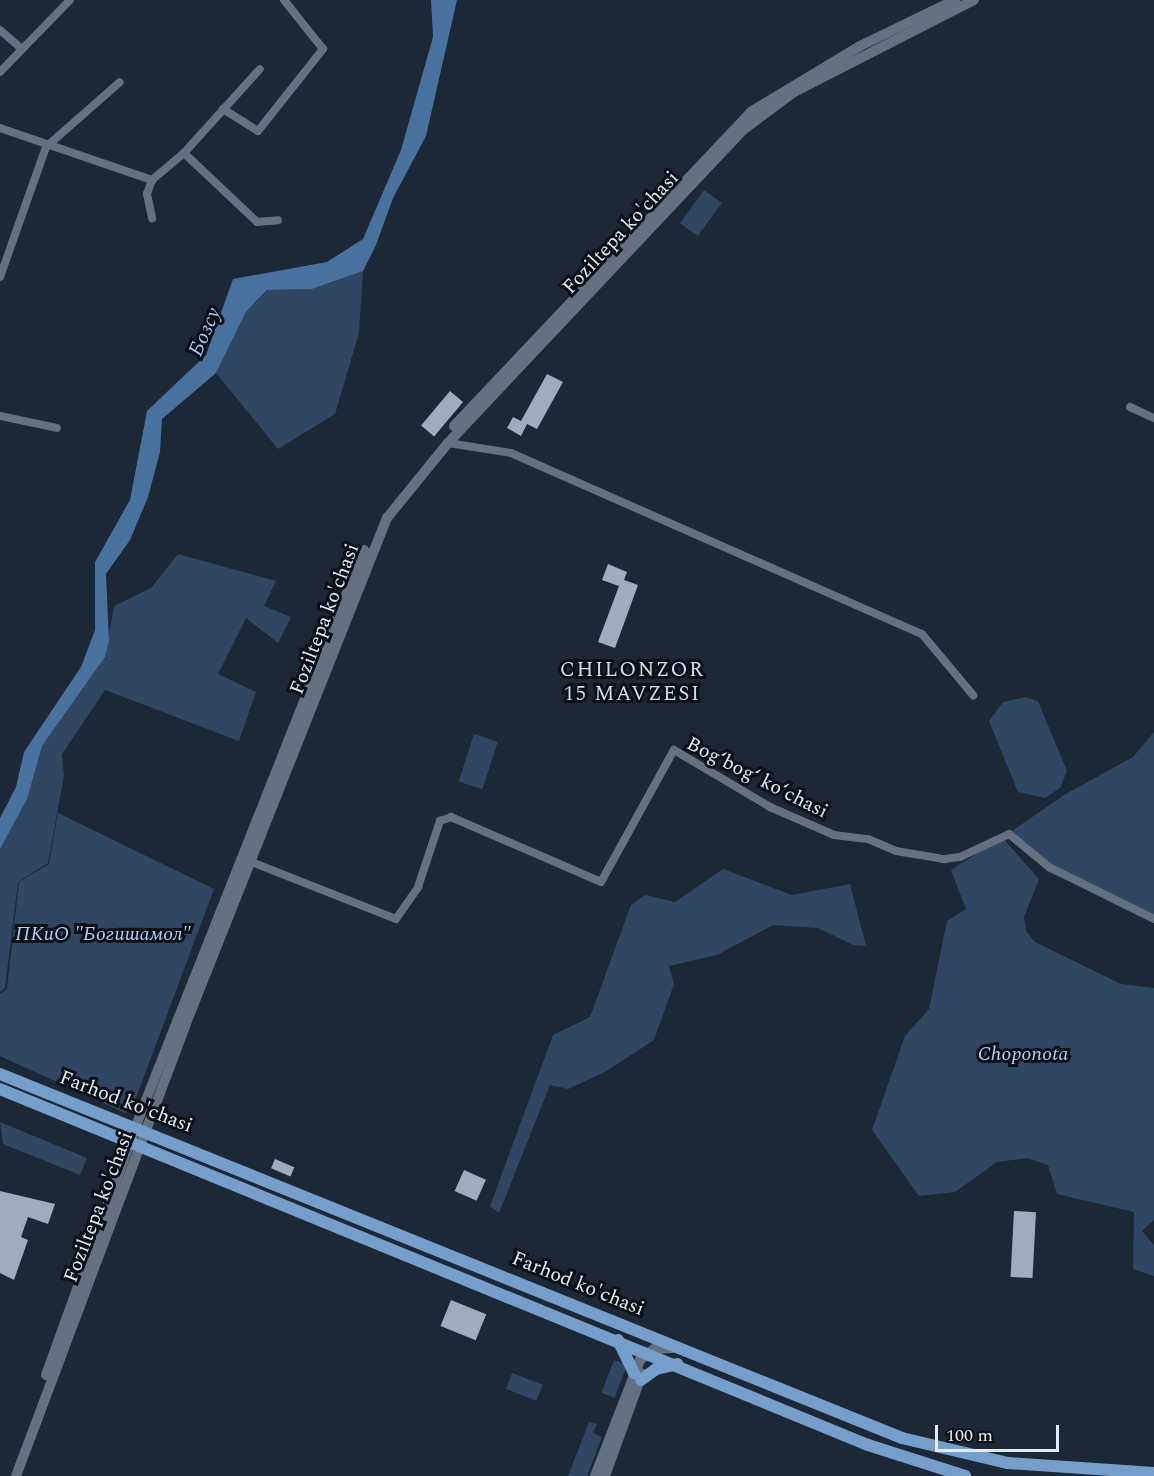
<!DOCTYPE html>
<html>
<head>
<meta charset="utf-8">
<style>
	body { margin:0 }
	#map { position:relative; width:1154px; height:1476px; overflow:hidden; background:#1c2836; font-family:Spectral,serif }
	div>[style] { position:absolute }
	.green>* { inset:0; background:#2f4762; transform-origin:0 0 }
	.water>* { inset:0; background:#49729e }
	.building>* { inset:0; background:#9dadbe; transform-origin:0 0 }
	.minor>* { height:8px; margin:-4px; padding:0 4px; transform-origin:4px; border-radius:4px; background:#637181 }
	.secondary>* { height:10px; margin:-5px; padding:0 5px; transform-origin:5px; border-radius:5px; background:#637181 }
	.primary>* { height:12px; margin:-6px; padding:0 6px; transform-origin:6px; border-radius:6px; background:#769eca }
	span { translate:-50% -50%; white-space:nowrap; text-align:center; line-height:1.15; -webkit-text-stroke:6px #0b1117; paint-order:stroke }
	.street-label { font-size:20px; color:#e2ebf4 }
	.park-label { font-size:20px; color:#add0f9; font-style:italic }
	.water-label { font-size:21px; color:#a6caf2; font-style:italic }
	.neighbourhood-label { font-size:21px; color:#cdddf0; letter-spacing:1.5px }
	.scale { position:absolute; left:935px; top:1425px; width:124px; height:27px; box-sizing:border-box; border:3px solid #e2ebf4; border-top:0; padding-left:8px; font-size:18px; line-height:21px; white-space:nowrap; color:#e2ebf4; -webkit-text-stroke:4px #0b1117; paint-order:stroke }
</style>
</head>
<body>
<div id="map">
	<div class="green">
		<div style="left:704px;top:190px;width:22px;height:41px;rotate:36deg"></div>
		<div style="clip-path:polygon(363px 271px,359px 333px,335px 414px,278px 449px,216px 373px,246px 312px,268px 290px,312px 289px)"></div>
		<div style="clip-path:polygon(178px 554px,276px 581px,264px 606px,291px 617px,278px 643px,246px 618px,218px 674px,256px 692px,239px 741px,105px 690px,62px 754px,64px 776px,48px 863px,18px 882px,5px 988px,0 992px,0 849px,42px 746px,105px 657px,114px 606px,151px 588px)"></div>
		<div style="clip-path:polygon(1026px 697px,1038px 701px,1067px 771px,1060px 788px,1045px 798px,1018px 792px,989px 721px,1003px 702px)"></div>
		<div style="clip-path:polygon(1154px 732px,1154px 918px,1048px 872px,1009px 833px,1064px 795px,1133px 757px)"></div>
		<div style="left:474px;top:734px;width:25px;height:50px;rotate:18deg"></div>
		<div style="clip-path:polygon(58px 813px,214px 889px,133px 1106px,125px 1113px,0 1056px,0 994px,7px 989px,19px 882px,49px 864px)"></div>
		<div style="clip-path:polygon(1002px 837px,1039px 879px,1024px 917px,1026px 931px,1035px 942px,1121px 984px,1154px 988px,1154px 1220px,1142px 1231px,1154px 1245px,1154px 1276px,1133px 1269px,1134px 1212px,1057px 1194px,1048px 1165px,1027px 1158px,997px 1162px,955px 1192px,919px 1196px,872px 1130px,905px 1036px,929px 1009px,947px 921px,966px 909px,951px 870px)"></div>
		<div style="clip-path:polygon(723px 869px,792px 895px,850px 884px,866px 946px,853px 945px,818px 928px,773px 925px,717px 955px,669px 966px,674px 984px,654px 1040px,605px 1072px,568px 1089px,550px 1085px,499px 1213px,490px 1206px,553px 1035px,590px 1017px,631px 905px,645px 895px,675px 902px)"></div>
		<div style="clip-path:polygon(0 1122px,87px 1158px,80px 1175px,3px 1144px)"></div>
		<div style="left:614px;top:1360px;width:14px;height:35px;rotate:21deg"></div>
		<div style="left:512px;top:1373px;width:33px;height:17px;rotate:21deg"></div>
		<div style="clip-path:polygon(589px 1422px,597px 1424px,593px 1433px,602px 1437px,587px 1476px,568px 1476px)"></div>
	</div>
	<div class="water">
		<div style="clip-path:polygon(431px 0,457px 0,426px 136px,393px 198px,376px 245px,363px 271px,312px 289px,267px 290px,246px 312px,216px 373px,162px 419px,160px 452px,148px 497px,130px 540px,106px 574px,109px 641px,105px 657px,42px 746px,27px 799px,0 849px,0 818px,16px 787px,24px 752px,81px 667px,95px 630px,95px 562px,130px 500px,147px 411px,206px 355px,233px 279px,327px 262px,363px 239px,401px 150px,433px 37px)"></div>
	</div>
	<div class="building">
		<div style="clip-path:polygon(547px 374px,563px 382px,537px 429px,527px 424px,521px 436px,507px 428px,513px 417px,521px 421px)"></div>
		<div style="left:450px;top:391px;width:17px;height:45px;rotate:40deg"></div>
		<div style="clip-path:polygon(608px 564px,627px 572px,624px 580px,638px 585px,615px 648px,598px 642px,619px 586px,602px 580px)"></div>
		<div style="left:275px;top:1159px;width:21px;height:10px;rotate:23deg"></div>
		<div style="left:464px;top:1170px;width:24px;height:23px;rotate:24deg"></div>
		<div style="clip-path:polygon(0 1191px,55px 1204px,48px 1224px,28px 1217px,21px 1237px,28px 1240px,14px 1280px,0 1273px)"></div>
		<div style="left:1014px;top:1211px;width:22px;height:66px;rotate:3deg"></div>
		<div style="left:451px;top:1300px;width:38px;height:28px;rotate:22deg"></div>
	</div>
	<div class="minor">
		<div style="left:0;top:30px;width:29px;rotate:41deg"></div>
		<div style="left:0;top:72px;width:100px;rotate:-45.8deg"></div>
		<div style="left:223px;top:109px;width:41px;rotate:32.2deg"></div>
		<div style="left:258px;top:131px;width:105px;rotate:-51.6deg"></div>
		<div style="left:323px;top:49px;width:63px;rotate:-128.5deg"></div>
		<div style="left:0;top:128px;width:161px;rotate:18.9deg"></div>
		<div style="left:152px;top:180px;width:42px;rotate:-40.2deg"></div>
		<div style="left:184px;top:153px;width:113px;rotate:-47.9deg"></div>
		<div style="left:184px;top:153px;width:100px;rotate:43.4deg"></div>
		<div style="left:257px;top:222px;width:21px;rotate:-5deg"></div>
		<div style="left:152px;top:180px;width:15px;rotate:110deg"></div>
		<div style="left:147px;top:194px;width:25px;rotate:78deg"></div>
		<div style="left:0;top:277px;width:138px;rotate:-70.5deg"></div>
		<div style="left:46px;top:147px;width:98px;rotate:-41.3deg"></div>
		<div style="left:1130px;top:407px;width:26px;rotate:25deg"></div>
		<div style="left:0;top:416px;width:58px;rotate:11.9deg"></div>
		<div style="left:448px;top:443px;width:64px;rotate:9deg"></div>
		<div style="left:511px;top:453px;width:449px;rotate:23.8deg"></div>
		<div style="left:922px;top:634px;width:80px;rotate:50.1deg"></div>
		<div style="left:249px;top:861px;width:158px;rotate:21.5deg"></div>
		<div style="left:396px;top:919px;width:39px;rotate:-55deg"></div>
		<div style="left:418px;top:887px;width:70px;rotate:-71.6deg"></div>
		<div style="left:440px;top:821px;width:12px;rotate:-20deg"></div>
		<div style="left:451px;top:817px;width:163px;rotate:23.4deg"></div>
		<div style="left:601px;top:882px;width:151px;rotate:-61.1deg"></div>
		<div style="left:674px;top:750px;width:112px;rotate:30.7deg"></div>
		<div style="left:770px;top:807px;width:70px;rotate:23.6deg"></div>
		<div style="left:834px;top:835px;width:34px;rotate:7deg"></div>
		<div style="left:868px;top:839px;width:30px;rotate:23deg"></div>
		<div style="left:896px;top:851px;width:49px;rotate:9.5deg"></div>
		<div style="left:944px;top:859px;width:16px;rotate:-7deg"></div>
		<div style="left:960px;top:857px;width:54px;rotate:-25.1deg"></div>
		<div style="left:1009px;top:834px;width:52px;rotate:39.5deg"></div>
		<div style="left:1049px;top:867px;width:117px;rotate:26.3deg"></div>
	</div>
	<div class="secondary">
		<div style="left:454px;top:426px;width:434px;rotate:-46.6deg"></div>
		<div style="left:752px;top:111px;width:126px;rotate:-31deg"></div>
		<div style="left:860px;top:46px;width:106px;rotate:-25.8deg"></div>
		<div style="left:46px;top:1375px;width:287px;rotate:-70.1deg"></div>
		<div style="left:144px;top:1105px;width:597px;rotate:-68.38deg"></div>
		<div style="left:16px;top:1476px;width:481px;rotate:-69.4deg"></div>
		<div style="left:185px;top:1026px;width:547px;rotate:-68.32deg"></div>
		<div style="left:387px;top:518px;width:97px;rotate:-50.9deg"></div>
		<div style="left:448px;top:443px;width:430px;rotate:-46.7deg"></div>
		<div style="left:743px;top:130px;width:64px;rotate:-36.7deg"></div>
		<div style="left:794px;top:92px;width:202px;rotate:-27.1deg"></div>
		<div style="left:595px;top:1476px;width:124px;rotate:-68.8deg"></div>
		<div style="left:640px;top:1360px;width:18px;rotate:-38deg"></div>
		<div style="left:654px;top:1349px;width:22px;rotate:-3deg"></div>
		<div style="left:605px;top:1476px;width:109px;rotate:-70.1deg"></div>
	</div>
	<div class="primary">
		<div style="left:0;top:1074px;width:973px;rotate:21.98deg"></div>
		<div style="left:902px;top:1438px;width:109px;rotate:13.3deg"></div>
		<div style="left:1008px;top:1463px;width:146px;rotate:3.9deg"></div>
		<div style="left:0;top:1089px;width:938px;rotate:22.3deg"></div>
		<div style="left:868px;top:1445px;width:102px;rotate:17.7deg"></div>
		<div style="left:618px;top:1340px;width:37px;rotate:64deg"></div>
		<div style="left:641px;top:1380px;width:19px;rotate:-36deg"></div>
		<div style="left:656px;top:1369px;width:22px;rotate:-13deg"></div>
	</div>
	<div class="street-label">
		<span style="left:621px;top:233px;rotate:-47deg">Foziltepa ko'chasi</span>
		<span style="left:325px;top:619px;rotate:-69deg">Foziltepa ko'chasi</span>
		<span style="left:757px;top:778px;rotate:27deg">Bogʻbogʻ koʻchasi</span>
		<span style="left:126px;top:1102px;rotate:21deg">Farhod ko'chasi</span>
		<span style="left:99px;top:1207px;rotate:-69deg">Foziltepa ko'chasi</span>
		<span style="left:578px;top:1284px;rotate:22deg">Farhod ko'chasi</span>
	</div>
	<div class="park-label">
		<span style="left:103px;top:934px">ПКиО "Богишамол"</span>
		<span style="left:1023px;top:1054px">Choponota</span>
	</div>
	<div class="water-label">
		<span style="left:205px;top:332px;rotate:-67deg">Бозсу</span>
	</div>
	<div class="neighbourhood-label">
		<span style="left:632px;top:682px">CHILONZOR<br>15 MAVZESI</span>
	</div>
	<div class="scale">100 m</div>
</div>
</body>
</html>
